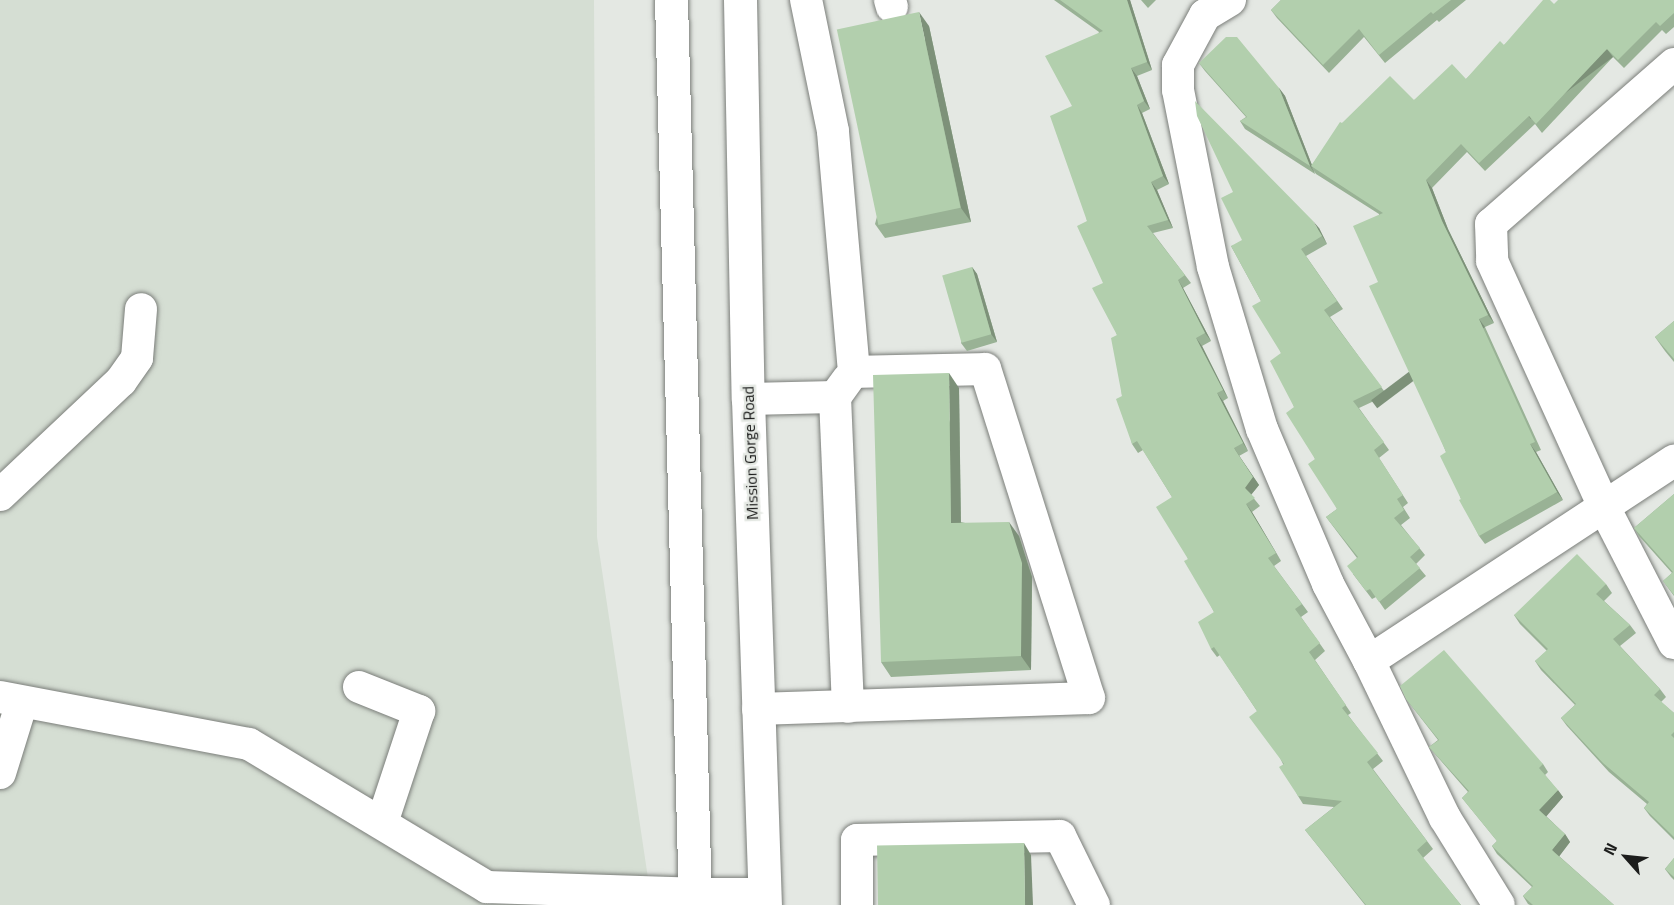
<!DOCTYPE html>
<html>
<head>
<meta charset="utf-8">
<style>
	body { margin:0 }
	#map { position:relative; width:1674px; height:905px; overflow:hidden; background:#e4e8e3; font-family:"Titillium Web",sans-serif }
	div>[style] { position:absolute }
	.built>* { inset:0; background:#d5ded3 }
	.roads { filter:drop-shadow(0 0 2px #7b7e7a) drop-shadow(0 0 2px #7b7e7a) }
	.minor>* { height:32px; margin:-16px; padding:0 16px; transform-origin:16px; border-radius:16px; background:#fff }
	.major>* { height:33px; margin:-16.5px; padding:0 16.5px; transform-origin:16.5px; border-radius:16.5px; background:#fff }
	.wall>* { inset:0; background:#99b295 }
	.shaded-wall>* { inset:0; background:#7d9179; transform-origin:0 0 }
	.building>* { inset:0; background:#b2cfad; transform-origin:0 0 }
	span { translate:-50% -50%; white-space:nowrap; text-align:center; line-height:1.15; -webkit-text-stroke:5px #e4e8e3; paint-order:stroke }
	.street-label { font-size:16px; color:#1c1d1c }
	.north { position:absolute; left:1596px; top:827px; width:60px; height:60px; -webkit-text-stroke:4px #e4e8e3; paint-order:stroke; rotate:297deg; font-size:16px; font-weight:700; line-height:24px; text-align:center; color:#1c1d1c }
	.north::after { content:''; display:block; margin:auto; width:21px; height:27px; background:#1c1d1c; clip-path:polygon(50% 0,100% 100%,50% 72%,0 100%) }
</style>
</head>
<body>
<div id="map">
	<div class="built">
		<div style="clip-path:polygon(0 0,594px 0,597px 537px,652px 905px,0 905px)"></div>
	</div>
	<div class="roads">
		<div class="minor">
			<div style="left:890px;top:0;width:7px;rotate:74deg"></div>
			<div style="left:1230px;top:0;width:29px;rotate:149deg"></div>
			<div style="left:1205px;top:15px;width:57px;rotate:118.4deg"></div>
			<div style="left:1178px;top:65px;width:25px;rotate:90deg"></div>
			<div style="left:1178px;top:90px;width:180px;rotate:78.8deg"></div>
			<div style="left:1213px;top:267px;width:169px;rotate:73.2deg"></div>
			<div style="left:1262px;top:429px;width:168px;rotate:66.9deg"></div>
			<div style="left:1328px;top:584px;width:87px;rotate:62deg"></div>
			<div style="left:1369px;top:661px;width:174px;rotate:64.2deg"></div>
			<div style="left:1445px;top:818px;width:102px;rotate:58.2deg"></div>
			<div style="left:1674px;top:64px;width:243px;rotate:138.8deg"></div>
			<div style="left:1491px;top:224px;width:37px;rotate:88deg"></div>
			<div style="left:1492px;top:261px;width:270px;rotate:65.5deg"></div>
			<div style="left:1604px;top:507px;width:153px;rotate:62.8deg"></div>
			<div style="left:835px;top:397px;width:310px;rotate:87.6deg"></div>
			<div style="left:748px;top:399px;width:87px;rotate:-1.3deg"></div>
			<div style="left:835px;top:397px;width:22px;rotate:-54deg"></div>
			<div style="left:0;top:495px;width:166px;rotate:-43.3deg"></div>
			<div style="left:121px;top:381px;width:28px;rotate:-55deg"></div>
			<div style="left:137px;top:358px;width:49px;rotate:-85.3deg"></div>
			<div style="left:1369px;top:661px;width:365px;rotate:-33.3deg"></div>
			<div style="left:359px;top:687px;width:65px;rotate:21.8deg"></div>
			<div style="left:419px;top:711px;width:118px;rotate:108.3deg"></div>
			<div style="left:0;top:697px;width:253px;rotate:10.7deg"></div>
			<div style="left:249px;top:744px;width:278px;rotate:31deg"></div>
			<div style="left:487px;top:887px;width:207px;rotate:1.9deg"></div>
			<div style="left:694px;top:894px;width:70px"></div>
			<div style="left:758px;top:709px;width:331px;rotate:-1.9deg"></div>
			<div style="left:1089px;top:698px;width:345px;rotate:-107.5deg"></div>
			<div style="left:985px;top:369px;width:131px;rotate:178.7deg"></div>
			<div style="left:854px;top:372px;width:242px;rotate:-95deg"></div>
			<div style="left:833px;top:131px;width:134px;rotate:-101.6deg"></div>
			<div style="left:0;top:773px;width:74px;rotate:-72.8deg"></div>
			<div style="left:857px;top:905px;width:65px;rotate:-90deg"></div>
			<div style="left:857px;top:840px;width:203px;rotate:-1.1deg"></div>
			<div style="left:1060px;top:836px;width:77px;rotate:63.8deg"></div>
		</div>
		<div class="major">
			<div style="left:671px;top:0;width:905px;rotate:88.48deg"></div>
			<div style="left:740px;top:0;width:399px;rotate:88.9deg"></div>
			<div style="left:748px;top:399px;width:506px;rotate:88.08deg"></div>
		</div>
	</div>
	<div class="wall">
		<div style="clip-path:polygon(1054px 0,1130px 0,1152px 70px,1137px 76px,1150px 109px,1142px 113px,1169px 184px,1157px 190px,1173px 228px,1153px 233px,1191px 283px,1183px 288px,1211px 341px,1202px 346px,1228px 398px,1223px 401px,1248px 451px,1239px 456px,1259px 485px,1251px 495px,1260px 506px,1252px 512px,1281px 561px,1274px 566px,1308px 612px,1301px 617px,1325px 651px,1315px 660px,1351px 713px,1348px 715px,1383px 761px,1373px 769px,1433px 849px,1423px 858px,1461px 905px,1365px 905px,1305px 830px,1334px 807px,1303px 804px,1298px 796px,1283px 764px,1257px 711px,1220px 655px,1217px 657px,1211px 649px,1214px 612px,1188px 559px,1172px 497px,1143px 450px,1138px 453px,1132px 444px,1122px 396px,1117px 335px,1087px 221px,1072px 106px,1099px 32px)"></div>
		<div style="clip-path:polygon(1141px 0,1156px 0,1148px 8px)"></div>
		<div style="clip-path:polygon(1281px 0,1466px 0,1439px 22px,1437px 20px,1385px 63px,1364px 37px,1329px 73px,1277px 18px,1271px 10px)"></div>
		<div style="clip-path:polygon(1674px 0,1674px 27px,1666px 34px,1662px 30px,1624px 68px,1613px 57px,1542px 133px,1535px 124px,1485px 171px,1467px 152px,1432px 188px,1448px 229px,1494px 323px,1485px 327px,1541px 450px,1536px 452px,1563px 500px,1485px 544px,1479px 536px,1461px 499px,1446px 452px,1378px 282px,1379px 214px,1316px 174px,1314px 171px,1315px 174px,1245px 129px,1240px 121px,1246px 117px,1205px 71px,1199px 63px,1279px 88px,1285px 96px,1312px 165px,1342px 123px,1414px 100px,1466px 79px,1504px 45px,1554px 4px)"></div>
		<div style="clip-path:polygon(929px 26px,971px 222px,885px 238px,875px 224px)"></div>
		<div style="clip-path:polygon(1319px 228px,1327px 244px,1306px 256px,1343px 309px,1330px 317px,1387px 395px,1359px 408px,1389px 450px,1379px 458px,1408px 503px,1403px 507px,1410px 518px,1401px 525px,1425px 555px,1416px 564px,1426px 576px,1385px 610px,1376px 597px,1372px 599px,1353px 574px,1357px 558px,1326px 517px,1337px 509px,1315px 459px,1294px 407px,1281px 353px,1261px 301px,1231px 246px)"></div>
		<div style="clip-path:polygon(972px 267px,977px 274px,997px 342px,967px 351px,961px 343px)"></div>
		<div style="clip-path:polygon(1674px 321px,1674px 362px,1665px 351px,1655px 337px)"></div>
		<div style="clip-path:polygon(959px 388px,961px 522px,1019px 536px,1032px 577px,1031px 670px,891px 677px,881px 662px)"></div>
		<div style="clip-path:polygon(1674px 494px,1674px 596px,1663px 581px,1672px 573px,1639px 536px,1634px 528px)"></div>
		<div style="clip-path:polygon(1606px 584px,1612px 593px,1604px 601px,1630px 625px,1636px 633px,1620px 646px,1660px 689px,1666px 697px,1661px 702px,1674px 713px,1674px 840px,1650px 816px,1644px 808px,1647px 804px,1609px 772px,1567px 726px,1561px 718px,1575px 705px,1541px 670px,1535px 661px,1547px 651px,1520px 624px,1514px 615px)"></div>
		<div style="clip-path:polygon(1406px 699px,1543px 764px,1548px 772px,1545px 775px,1563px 797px,1546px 816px,1565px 834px,1570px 842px,1559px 856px,1614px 905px,1530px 905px,1528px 904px,1523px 896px,1532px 887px,1497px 854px,1492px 846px,1497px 841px,1462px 798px,1468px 792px,1435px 754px,1429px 747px,1438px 740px)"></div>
		<div style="clip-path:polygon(1674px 858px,1674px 880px,1671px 877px,1665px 869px)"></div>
	</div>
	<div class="shaded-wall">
		<div style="clip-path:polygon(1127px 0,1130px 0,1152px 70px,1147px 62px)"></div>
		<div style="clip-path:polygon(919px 12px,929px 26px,971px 222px,961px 208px)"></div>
		<div style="left:1607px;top:49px;width:10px;height:103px;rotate:53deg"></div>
		<div style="clip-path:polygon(1131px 68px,1137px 76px,1150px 109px,1144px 101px)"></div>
		<div style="clip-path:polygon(1279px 88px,1285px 96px,1313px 168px,1311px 166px,1315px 174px,1310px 166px)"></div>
		<div style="clip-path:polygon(1137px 105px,1142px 113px,1169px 184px,1163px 176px)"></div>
		<div style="clip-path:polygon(1426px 180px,1432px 188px,1448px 229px,1494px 323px,1488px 315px,1442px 221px)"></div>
		<div style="clip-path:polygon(1151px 182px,1157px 190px,1173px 228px,1168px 220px)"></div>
		<div style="clip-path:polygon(1313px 221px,1319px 228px,1327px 244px,1322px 236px)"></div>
		<div style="clip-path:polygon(972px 267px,977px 274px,997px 342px,991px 334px)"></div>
		<div style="clip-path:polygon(1178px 280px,1183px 288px,1211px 341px,1205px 333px)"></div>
		<div style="left:1479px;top:319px;width:10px;height:135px;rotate:53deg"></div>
		<div style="clip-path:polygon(1196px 338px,1202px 346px,1228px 398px,1223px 390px)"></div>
		<div style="clip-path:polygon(949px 373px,959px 388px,961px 537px,951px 523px)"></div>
		<div style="clip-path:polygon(1217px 393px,1223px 401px,1248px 451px,1243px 443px)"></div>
		<div style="clip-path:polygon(1530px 444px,1536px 452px,1563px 500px,1557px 492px)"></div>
		<div style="clip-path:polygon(1234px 448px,1259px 485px,1250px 496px,1245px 488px)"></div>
		<div style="clip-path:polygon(1246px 504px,1252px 512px,1281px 561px,1276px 553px)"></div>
		<div style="clip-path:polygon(1009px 522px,1019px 536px,1032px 577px,1031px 670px,1021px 656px)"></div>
		<div style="clip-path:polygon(1558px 790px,1563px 797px,1545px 818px,1539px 810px)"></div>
		<div style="clip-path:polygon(1565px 834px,1570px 842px,1558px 858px,1552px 850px)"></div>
		<div style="clip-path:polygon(1024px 843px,1031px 855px,1033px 905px,1025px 905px)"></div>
	</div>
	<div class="building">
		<div style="clip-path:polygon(1060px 0,1127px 0,1147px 62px,1131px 68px,1144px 101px,1137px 105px,1163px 176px,1151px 182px,1168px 220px,1147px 226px,1185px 275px,1178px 280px,1205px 333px,1196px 338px,1223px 390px,1217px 393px,1243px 443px,1234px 448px,1253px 477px,1245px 488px,1255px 498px,1246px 504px,1276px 553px,1268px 558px,1302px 604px,1295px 609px,1320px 643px,1309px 652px,1346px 705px,1342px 708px,1378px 753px,1367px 762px,1427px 841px,1417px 850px,1461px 905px,1366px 905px,1305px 830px,1342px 801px,1298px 796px,1279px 767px,1284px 764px,1249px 717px,1257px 711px,1214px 647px,1211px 649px,1198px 622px,1214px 612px,1184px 561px,1188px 559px,1156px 507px,1172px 497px,1137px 441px,1132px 444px,1116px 399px,1122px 396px,1111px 338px,1117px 335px,1092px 288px,1103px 283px,1077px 226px,1087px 221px,1050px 116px,1072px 106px,1045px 56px,1103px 31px)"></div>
		<div style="clip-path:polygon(1281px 0,1451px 0,1433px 14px,1431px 12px,1379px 55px,1359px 29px,1323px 65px,1271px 10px)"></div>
		<div style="clip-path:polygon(1543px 0,1550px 0,1554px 4px,1558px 0,1674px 0,1674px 13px,1660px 26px,1656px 22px,1618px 60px,1607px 49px,1536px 124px,1529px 116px,1479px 163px,1461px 144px,1426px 180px,1442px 221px,1488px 315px,1479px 319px,1535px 442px,1530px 444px,1557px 492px,1479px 536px,1459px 500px,1461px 499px,1440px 456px,1446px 452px,1369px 286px,1378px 282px,1353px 226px,1383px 213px,1311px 166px,1340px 122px,1342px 123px,1390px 76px,1414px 100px,1452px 64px,1466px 79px,1500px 41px,1504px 45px)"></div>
		<div style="left:919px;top:12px;width:200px;height:84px;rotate:78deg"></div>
		<div style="clip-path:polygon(1226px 37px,1237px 37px,1279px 88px,1310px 166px,1240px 121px,1247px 117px,1199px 63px)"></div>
		<div style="clip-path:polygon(1195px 101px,1313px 221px,1322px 236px,1301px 249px,1337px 301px,1324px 310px,1382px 387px,1353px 401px,1384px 442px,1374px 450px,1403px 495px,1397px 499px,1404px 510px,1394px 518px,1420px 548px,1410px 557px,1420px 568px,1379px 602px,1370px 589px,1366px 591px,1347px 566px,1358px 557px,1326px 517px,1337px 509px,1308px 464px,1315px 459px,1286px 413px,1294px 407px,1270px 361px,1281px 353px,1252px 306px,1261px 301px,1231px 246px,1242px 240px,1221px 198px,1233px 192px,1197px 116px)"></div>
		<div style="left:972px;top:267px;width:70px;height:31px;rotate:74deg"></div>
		<div style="clip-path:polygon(1674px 321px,1674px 359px,1655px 337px)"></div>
		<div style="clip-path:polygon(949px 373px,951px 523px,1009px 522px,1022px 563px,1021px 656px,881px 662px,873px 375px)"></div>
		<div style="clip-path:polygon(1674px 494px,1674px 595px,1663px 581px,1673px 572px,1634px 528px)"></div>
		<div style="clip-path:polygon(1577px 554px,1606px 584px,1596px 594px,1630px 625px,1613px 639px,1660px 689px,1654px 695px,1674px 713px,1674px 732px,1671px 735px,1674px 738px,1674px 837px,1644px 808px,1649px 802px,1603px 763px,1561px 718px,1576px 704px,1535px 661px,1548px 649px,1514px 615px)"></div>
		<div style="clip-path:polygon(1444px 650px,1543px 764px,1539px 768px,1558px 790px,1539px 810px,1565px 834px,1552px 850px,1614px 905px,1533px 905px,1523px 896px,1533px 886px,1492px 846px,1497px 841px,1462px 798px,1469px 791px,1429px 747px,1439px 740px,1406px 699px,1400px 686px)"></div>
		<div style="left:1024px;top:843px;width:62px;height:147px;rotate:89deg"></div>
		<div style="clip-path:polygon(1674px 858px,1674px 877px,1665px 869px)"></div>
	</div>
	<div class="street-label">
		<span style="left:750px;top:453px;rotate:-92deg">Mission Gorge Road</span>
	</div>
	<div class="north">N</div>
</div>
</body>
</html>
